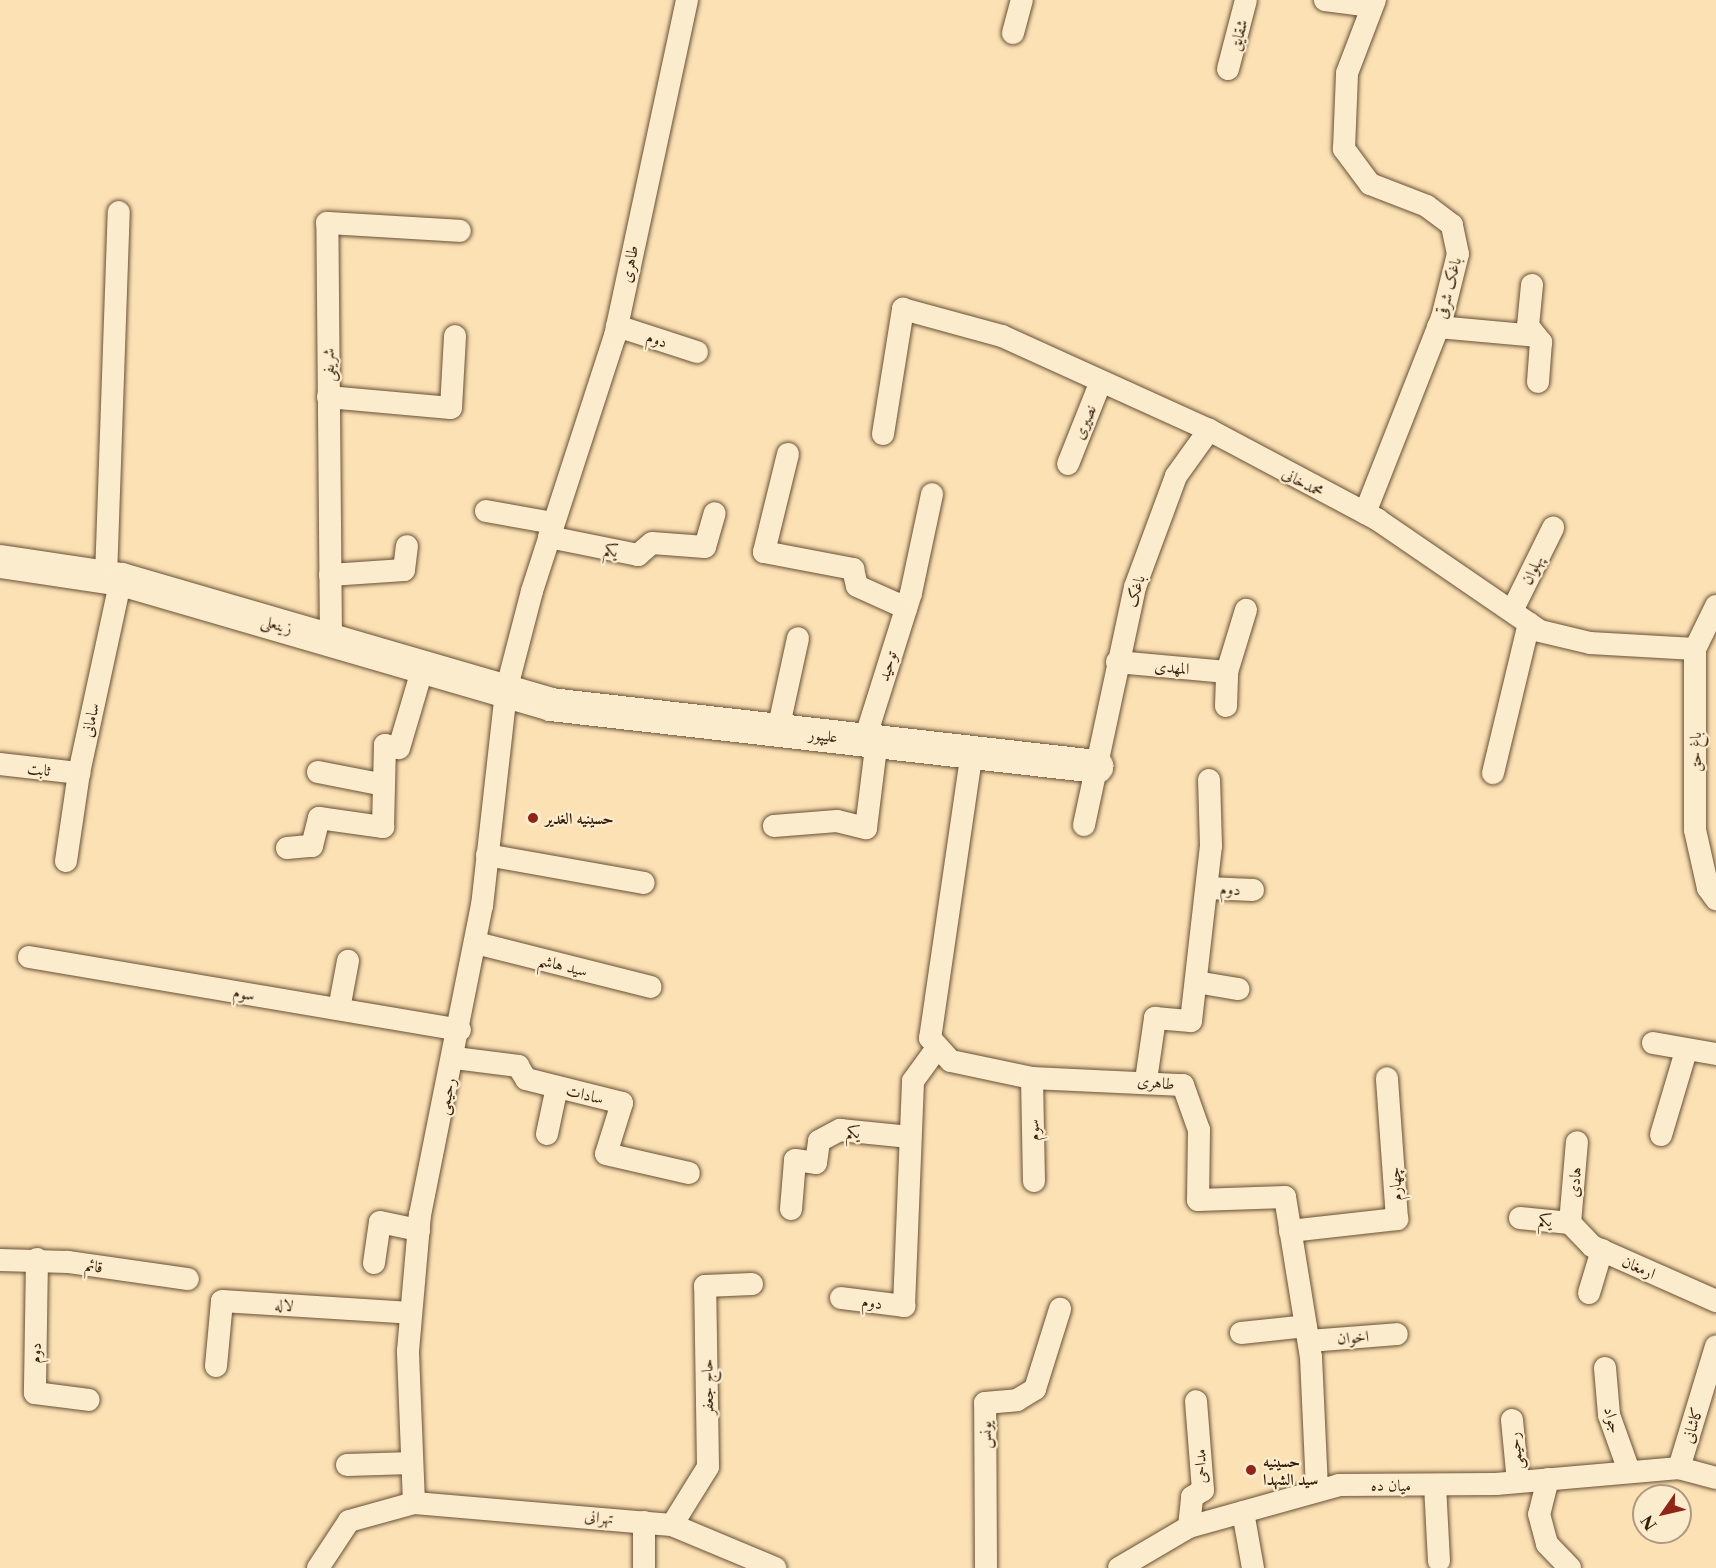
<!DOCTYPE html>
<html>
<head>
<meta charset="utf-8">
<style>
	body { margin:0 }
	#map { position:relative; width:1716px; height:1568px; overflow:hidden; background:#fbe1b4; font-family:"Libre Caslon Text",Amiri,serif }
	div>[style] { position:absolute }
	.roads { filter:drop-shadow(0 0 2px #685035) drop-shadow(0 0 2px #685035) }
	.street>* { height:22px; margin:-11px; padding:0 11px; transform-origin:11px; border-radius:11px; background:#fcecce }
	.secondary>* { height:33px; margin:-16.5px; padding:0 16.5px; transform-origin:16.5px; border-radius:16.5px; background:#fcecce }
	.dots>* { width:16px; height:16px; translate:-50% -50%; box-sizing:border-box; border:3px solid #fcecce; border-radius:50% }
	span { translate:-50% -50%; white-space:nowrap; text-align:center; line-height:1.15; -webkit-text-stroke:4.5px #fcecce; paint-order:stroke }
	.street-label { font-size:16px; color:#371f0b }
	.poi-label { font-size:16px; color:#371f0b; font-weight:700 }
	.left { translate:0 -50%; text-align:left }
	.north { position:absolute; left:1632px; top:1484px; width:60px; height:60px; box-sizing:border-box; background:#fcecce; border:2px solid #ad9a80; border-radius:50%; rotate:236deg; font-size:16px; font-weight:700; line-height:24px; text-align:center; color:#371f0b }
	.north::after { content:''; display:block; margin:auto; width:21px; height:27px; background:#8f2418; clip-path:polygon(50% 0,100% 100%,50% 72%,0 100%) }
</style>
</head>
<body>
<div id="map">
	<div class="roads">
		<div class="street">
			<div style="left:1325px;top:0;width:45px;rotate:7.6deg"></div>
			<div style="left:1013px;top:33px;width:34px;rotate:-75deg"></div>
			<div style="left:1228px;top:69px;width:71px;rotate:-75.4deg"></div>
			<div style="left:1532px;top:285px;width:41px;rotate:95.6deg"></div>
			<div style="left:1528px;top:326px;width:21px;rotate:51deg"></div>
			<div style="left:1541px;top:342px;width:40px;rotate:94.3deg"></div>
			<div style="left:617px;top:326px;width:84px;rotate:18deg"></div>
			<div style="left:1438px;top:327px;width:98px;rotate:5.2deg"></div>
			<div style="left:328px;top:397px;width:123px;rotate:5.1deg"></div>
			<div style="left:451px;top:408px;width:72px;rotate:-86.8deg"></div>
			<div style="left:883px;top:434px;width:127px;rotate:-80.9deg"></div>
			<div style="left:903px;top:309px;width:103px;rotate:15.3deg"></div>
			<div style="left:1002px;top:336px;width:227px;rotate:24.4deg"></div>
			<div style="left:1209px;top:430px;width:191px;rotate:28deg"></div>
			<div style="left:1378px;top:520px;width:196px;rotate:34.4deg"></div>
			<div style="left:1540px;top:631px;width:51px;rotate:13.5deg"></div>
			<div style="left:1590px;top:643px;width:105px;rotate:3.3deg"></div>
			<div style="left:788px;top:454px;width:101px;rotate:103.8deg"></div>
			<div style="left:764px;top:552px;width:91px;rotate:10.8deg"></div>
			<div style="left:853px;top:569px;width:17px;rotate:77deg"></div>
			<div style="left:857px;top:586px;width:54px;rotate:24.2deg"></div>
			<div style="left:1068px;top:464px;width:89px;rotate:-68.3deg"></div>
			<div style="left:486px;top:511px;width:68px;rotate:10.2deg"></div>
			<div style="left:1365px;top:513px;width:210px;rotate:-68.5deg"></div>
			<div style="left:1442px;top:318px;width:66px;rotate:-76deg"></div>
			<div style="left:1458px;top:254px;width:30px;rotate:-102deg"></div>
			<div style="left:1452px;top:225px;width:31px;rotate:-143deg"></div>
			<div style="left:1427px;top:206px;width:61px;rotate:-158.9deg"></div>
			<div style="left:1370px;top:184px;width:44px;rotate:-126.6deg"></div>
			<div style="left:1344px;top:149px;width:76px;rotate:-87.7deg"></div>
			<div style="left:1347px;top:73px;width:78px;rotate:-69deg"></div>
			<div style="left:549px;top:537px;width:91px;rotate:11.4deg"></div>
			<div style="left:638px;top:555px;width:18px;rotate:-41deg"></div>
			<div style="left:652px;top:543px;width:53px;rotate:4.3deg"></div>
			<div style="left:705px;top:547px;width:35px;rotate:-74deg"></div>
			<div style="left:330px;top:575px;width:74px;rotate:-3.9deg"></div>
			<div style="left:404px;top:570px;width:24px;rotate:-83deg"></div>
			<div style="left:106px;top:577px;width:365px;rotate:-88deg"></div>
			<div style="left:1716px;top:606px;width:48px;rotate:116deg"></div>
			<div style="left:1695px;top:649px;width:181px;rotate:90deg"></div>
			<div style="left:1695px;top:830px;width:59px;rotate:77.4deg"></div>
			<div style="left:1708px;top:888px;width:14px;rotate:54deg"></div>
			<div style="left:1512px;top:611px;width:93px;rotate:-63.7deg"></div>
			<div style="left:331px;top:640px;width:417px;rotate:-90.5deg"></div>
			<div style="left:327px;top:223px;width:133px;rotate:3.4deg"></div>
			<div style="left:1117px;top:662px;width:110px;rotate:5.2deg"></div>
			<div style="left:1226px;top:706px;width:34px;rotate:-88deg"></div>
			<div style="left:1227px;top:672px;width:65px;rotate:-73deg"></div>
			<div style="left:778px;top:730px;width:94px;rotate:-77.7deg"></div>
			<div style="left:865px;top:739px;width:153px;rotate:-72.5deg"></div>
			<div style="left:911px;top:593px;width:101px;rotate:-78deg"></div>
			<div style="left:972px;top:751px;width:290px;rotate:98.3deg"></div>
			<div style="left:930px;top:1038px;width:31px;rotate:48deg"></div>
			<div style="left:951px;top:1061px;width:83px;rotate:11.9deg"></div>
			<div style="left:1032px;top:1078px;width:151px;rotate:2.7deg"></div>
			<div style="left:1183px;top:1085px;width:48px;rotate:70.4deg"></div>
			<div style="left:1199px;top:1130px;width:70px;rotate:90.8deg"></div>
			<div style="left:1198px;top:1200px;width:87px;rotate:-2deg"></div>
			<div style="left:1285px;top:1197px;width:162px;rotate:80.8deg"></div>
			<div style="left:1311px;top:1357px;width:134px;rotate:87.4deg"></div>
			<div style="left:0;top:764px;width:80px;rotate:6.5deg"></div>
			<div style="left:318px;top:772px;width:67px;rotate:11.1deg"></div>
			<div style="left:1493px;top:773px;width:154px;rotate:-76.5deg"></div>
			<div style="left:1084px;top:825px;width:243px;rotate:-77.9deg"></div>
			<div style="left:1135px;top:587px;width:118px;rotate:-69.7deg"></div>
			<div style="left:1176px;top:476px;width:57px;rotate:-54.3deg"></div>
			<div style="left:774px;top:826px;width:63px;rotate:-4.5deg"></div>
			<div style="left:837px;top:821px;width:30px;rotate:14deg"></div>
			<div style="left:866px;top:828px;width:89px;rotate:-82.9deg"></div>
			<div style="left:287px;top:848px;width:25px;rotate:-5deg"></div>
			<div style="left:312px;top:846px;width:29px;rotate:-76deg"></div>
			<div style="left:319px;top:818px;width:65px;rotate:8deg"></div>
			<div style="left:383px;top:827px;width:82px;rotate:-88.6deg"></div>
			<div style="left:385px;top:745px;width:14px;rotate:12deg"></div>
			<div style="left:399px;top:748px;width:84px;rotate:-73.5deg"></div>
			<div style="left:487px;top:855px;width:159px;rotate:10.1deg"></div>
			<div style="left:66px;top:861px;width:89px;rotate:-81.6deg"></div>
			<div style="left:79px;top:773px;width:198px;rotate:-77.8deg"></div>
			<div style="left:1207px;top:888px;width:46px;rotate:2.5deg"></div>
			<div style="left:476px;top:943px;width:180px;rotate:14.1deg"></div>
			<div style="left:29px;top:957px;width:437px;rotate:9.6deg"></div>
			<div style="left:1196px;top:982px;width:43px;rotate:9.5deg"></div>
			<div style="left:339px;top:1009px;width:49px;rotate:-79.4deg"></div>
			<div style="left:1653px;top:1043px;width:64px;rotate:9.9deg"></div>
			<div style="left:455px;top:1058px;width:64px;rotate:7.2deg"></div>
			<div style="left:518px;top:1066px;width:15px;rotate:58deg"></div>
			<div style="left:526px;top:1079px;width:99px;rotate:14deg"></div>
			<div style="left:622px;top:1103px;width:53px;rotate:107.4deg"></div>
			<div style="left:606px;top:1154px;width:85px;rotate:12.9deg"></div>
			<div style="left:1032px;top:1078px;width:103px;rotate:88.9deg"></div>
			<div style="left:1146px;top:1080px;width:63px;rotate:-81.7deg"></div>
			<div style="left:1155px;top:1018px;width:36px;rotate:5deg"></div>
			<div style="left:1191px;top:1021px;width:176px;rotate:-83.5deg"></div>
			<div style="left:1211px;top:846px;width:66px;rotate:-91.7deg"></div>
			<div style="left:547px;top:1134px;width:48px;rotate:-78deg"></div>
			<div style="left:1661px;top:1135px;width:88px;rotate:-73.4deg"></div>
			<div style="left:791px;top:1209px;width:49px;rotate:-85.3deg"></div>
			<div style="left:795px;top:1160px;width:21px;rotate:8deg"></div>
			<div style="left:816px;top:1163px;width:22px;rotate:-82deg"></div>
			<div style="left:819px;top:1141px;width:24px;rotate:-28deg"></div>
			<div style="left:840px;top:1130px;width:70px;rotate:5.7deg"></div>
			<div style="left:1520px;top:1218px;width:50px;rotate:5.7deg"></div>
			<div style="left:1570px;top:1223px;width:32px;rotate:46deg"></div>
			<div style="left:1592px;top:1246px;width:136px;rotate:23.9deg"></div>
			<div style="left:1570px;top:1223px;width:81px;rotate:-85.1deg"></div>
			<div style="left:1290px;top:1231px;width:108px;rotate:-6.4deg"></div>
			<div style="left:1397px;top:1219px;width:141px;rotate:-94.1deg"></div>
			<div style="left:37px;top:1259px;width:134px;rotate:90.9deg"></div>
			<div style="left:35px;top:1393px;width:54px;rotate:7.4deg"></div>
			<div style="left:0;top:1260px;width:68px;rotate:1.7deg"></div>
			<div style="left:68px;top:1262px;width:121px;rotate:8.1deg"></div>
			<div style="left:374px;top:1263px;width:41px;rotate:-81.7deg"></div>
			<div style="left:380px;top:1222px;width:40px;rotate:12deg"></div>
			<div style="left:1589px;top:1293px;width:45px;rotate:-73.2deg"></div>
			<div style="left:841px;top:1298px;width:64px;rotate:7.2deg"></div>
			<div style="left:904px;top:1306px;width:225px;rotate:-87.7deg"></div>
			<div style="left:913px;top:1081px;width:39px;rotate:-54deg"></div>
			<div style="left:1241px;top:1333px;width:65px;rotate:-6.1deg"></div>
			<div style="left:1309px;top:1341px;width:88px;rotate:-4.5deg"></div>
			<div style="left:216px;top:1366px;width:65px;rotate:-84.7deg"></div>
			<div style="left:222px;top:1301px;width:189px;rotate:3.6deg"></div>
			<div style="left:1605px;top:1368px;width:47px;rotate:85.1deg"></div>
			<div style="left:1609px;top:1415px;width:59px;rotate:70.3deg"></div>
			<div style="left:1512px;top:1420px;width:62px;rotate:84.5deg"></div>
			<div style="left:347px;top:1465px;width:65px;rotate:-1.8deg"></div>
			<div style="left:1679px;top:1468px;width:127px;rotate:-73.1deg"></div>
			<div style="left:1548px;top:1479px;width:36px;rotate:104deg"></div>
			<div style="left:1539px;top:1514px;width:31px;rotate:75deg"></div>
			<div style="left:1547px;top:1544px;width:33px;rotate:46deg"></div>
			<div style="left:1435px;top:1485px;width:76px;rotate:87deg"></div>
			<div style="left:414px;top:1503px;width:152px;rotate:-92.3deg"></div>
			<div style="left:408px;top:1351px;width:137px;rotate:-85deg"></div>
			<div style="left:420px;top:1215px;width:315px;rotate:-78.7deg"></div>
			<div style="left:482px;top:906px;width:216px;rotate:-83.6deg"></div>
			<div style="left:506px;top:691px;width:103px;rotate:-75.4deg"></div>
			<div style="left:532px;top:591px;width:268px;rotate:-72deg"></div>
			<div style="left:615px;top:336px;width:344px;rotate:-77.9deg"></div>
			<div style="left:1243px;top:1512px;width:57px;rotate:79.9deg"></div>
			<div style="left:644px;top:1522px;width:46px;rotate:90deg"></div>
			<div style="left:672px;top:1525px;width:68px;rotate:-58.2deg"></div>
			<div style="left:708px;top:1467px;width:181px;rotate:-90.9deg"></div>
			<div style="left:705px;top:1286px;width:47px;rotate:-2.4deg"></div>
			<div style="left:1189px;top:1527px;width:30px;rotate:-84deg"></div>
			<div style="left:1192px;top:1497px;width:13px;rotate:-32deg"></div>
			<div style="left:1203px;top:1490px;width:89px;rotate:-94.5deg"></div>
			<div style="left:318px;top:1568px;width:56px;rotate:-56.6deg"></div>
			<div style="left:349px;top:1521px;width:67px;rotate:-15.5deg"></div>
			<div style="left:414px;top:1503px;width:259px;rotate:4.9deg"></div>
			<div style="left:672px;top:1525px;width:112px;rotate:22.7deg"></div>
			<div style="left:986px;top:1568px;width:165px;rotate:-90.3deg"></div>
			<div style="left:985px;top:1403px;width:32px;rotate:-5deg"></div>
			<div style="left:1017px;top:1400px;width:21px;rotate:-31deg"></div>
			<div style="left:1035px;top:1389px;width:84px;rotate:-72.6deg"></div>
			<div style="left:1119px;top:1568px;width:81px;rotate:-30.4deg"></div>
			<div style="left:1189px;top:1527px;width:156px;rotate:-15.6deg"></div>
			<div style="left:1339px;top:1485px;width:157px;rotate:-0.4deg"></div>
			<div style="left:1496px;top:1484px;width:184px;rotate:-5deg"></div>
			<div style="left:1679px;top:1468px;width:38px;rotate:15deg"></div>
		</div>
		<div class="secondary">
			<div style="left:0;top:561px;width:122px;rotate:8.5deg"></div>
			<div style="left:121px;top:579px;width:447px;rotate:16.2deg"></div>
			<div style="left:550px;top:704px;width:550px;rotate:6.48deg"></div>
		</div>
	</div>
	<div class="dots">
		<div style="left:533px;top:818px;background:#8f2418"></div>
		<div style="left:1251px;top:1470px;background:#8f2418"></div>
	</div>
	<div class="street-label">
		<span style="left:1238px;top:35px;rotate:-75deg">شقایق</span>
		<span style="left:629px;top:264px;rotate:-79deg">طاهری</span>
		<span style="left:1448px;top:288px;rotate:-76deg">باغک شرقی</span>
		<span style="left:657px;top:339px;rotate:18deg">دوم</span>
		<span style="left:328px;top:365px;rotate:-91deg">شریفی</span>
		<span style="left:1084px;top:422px;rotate:-68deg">نصیری</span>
		<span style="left:1303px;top:482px;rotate:28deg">محمدخانی</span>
		<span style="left:611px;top:550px;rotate:11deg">یکم</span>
		<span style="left:1532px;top:570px;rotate:-64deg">پهلوان</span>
		<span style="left:1135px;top:591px;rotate:-74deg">باغک</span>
		<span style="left:277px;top:624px;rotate:16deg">زینعلی</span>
		<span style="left:887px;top:666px;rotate:-73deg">توحید</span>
		<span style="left:1172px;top:667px;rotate:5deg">المهدی</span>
		<span style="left:90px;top:720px;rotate:-78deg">سامانی</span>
		<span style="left:823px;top:735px;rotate:6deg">علیپور</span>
		<span style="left:1695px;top:752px;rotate:-90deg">باغ حق</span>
		<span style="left:39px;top:769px;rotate:7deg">ثابت</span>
		<span style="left:1230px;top:889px;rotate:2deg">دوم</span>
		<span style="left:563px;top:965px;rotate:14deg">سید هاشم</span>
		<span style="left:244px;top:993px;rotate:10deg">سوم</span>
		<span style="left:1156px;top:1082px;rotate:6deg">طاهری</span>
		<span style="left:585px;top:1094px;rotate:14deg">سادات</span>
		<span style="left:446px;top:1096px;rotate:-77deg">رحیمی</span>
		<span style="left:1033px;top:1130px;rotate:-92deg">سوم</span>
		<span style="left:853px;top:1132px;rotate:4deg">یکم</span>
		<span style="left:1574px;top:1182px;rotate:-84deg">هادی</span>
		<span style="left:1395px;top:1184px;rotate:-94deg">چهارم</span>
		<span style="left:1545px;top:1220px;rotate:5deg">یکم</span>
		<span style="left:94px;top:1266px;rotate:8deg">قائم</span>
		<span style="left:1639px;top:1267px;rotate:24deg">ارمغان</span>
		<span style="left:872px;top:1302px;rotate:7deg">دوم</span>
		<span style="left:284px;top:1305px;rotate:4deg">لاله</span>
		<span style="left:1353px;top:1337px;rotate:-5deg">اخوان</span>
		<span style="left:35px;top:1353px;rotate:-89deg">دوم</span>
		<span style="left:707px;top:1387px;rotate:-91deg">حاج جعفر</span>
		<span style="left:1613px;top:1420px;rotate:75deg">جواد</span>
		<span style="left:1692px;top:1425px;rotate:-73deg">کاشانی</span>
		<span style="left:985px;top:1435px;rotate:-90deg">یونس</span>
		<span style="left:1515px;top:1451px;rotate:-96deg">رحیمی</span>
		<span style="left:1200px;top:1466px;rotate:-92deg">مداحی</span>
		<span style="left:1391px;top:1485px;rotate:1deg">میان ده</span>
		<span style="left:599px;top:1517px;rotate:6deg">تهرانی</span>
	</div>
	<div class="poi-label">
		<span class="left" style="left:545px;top:818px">حسینیه الغدیر</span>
		<span class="left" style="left:1263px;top:1470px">حسینیه<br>سید الشهدا</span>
	</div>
	<div class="north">N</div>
</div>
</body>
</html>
